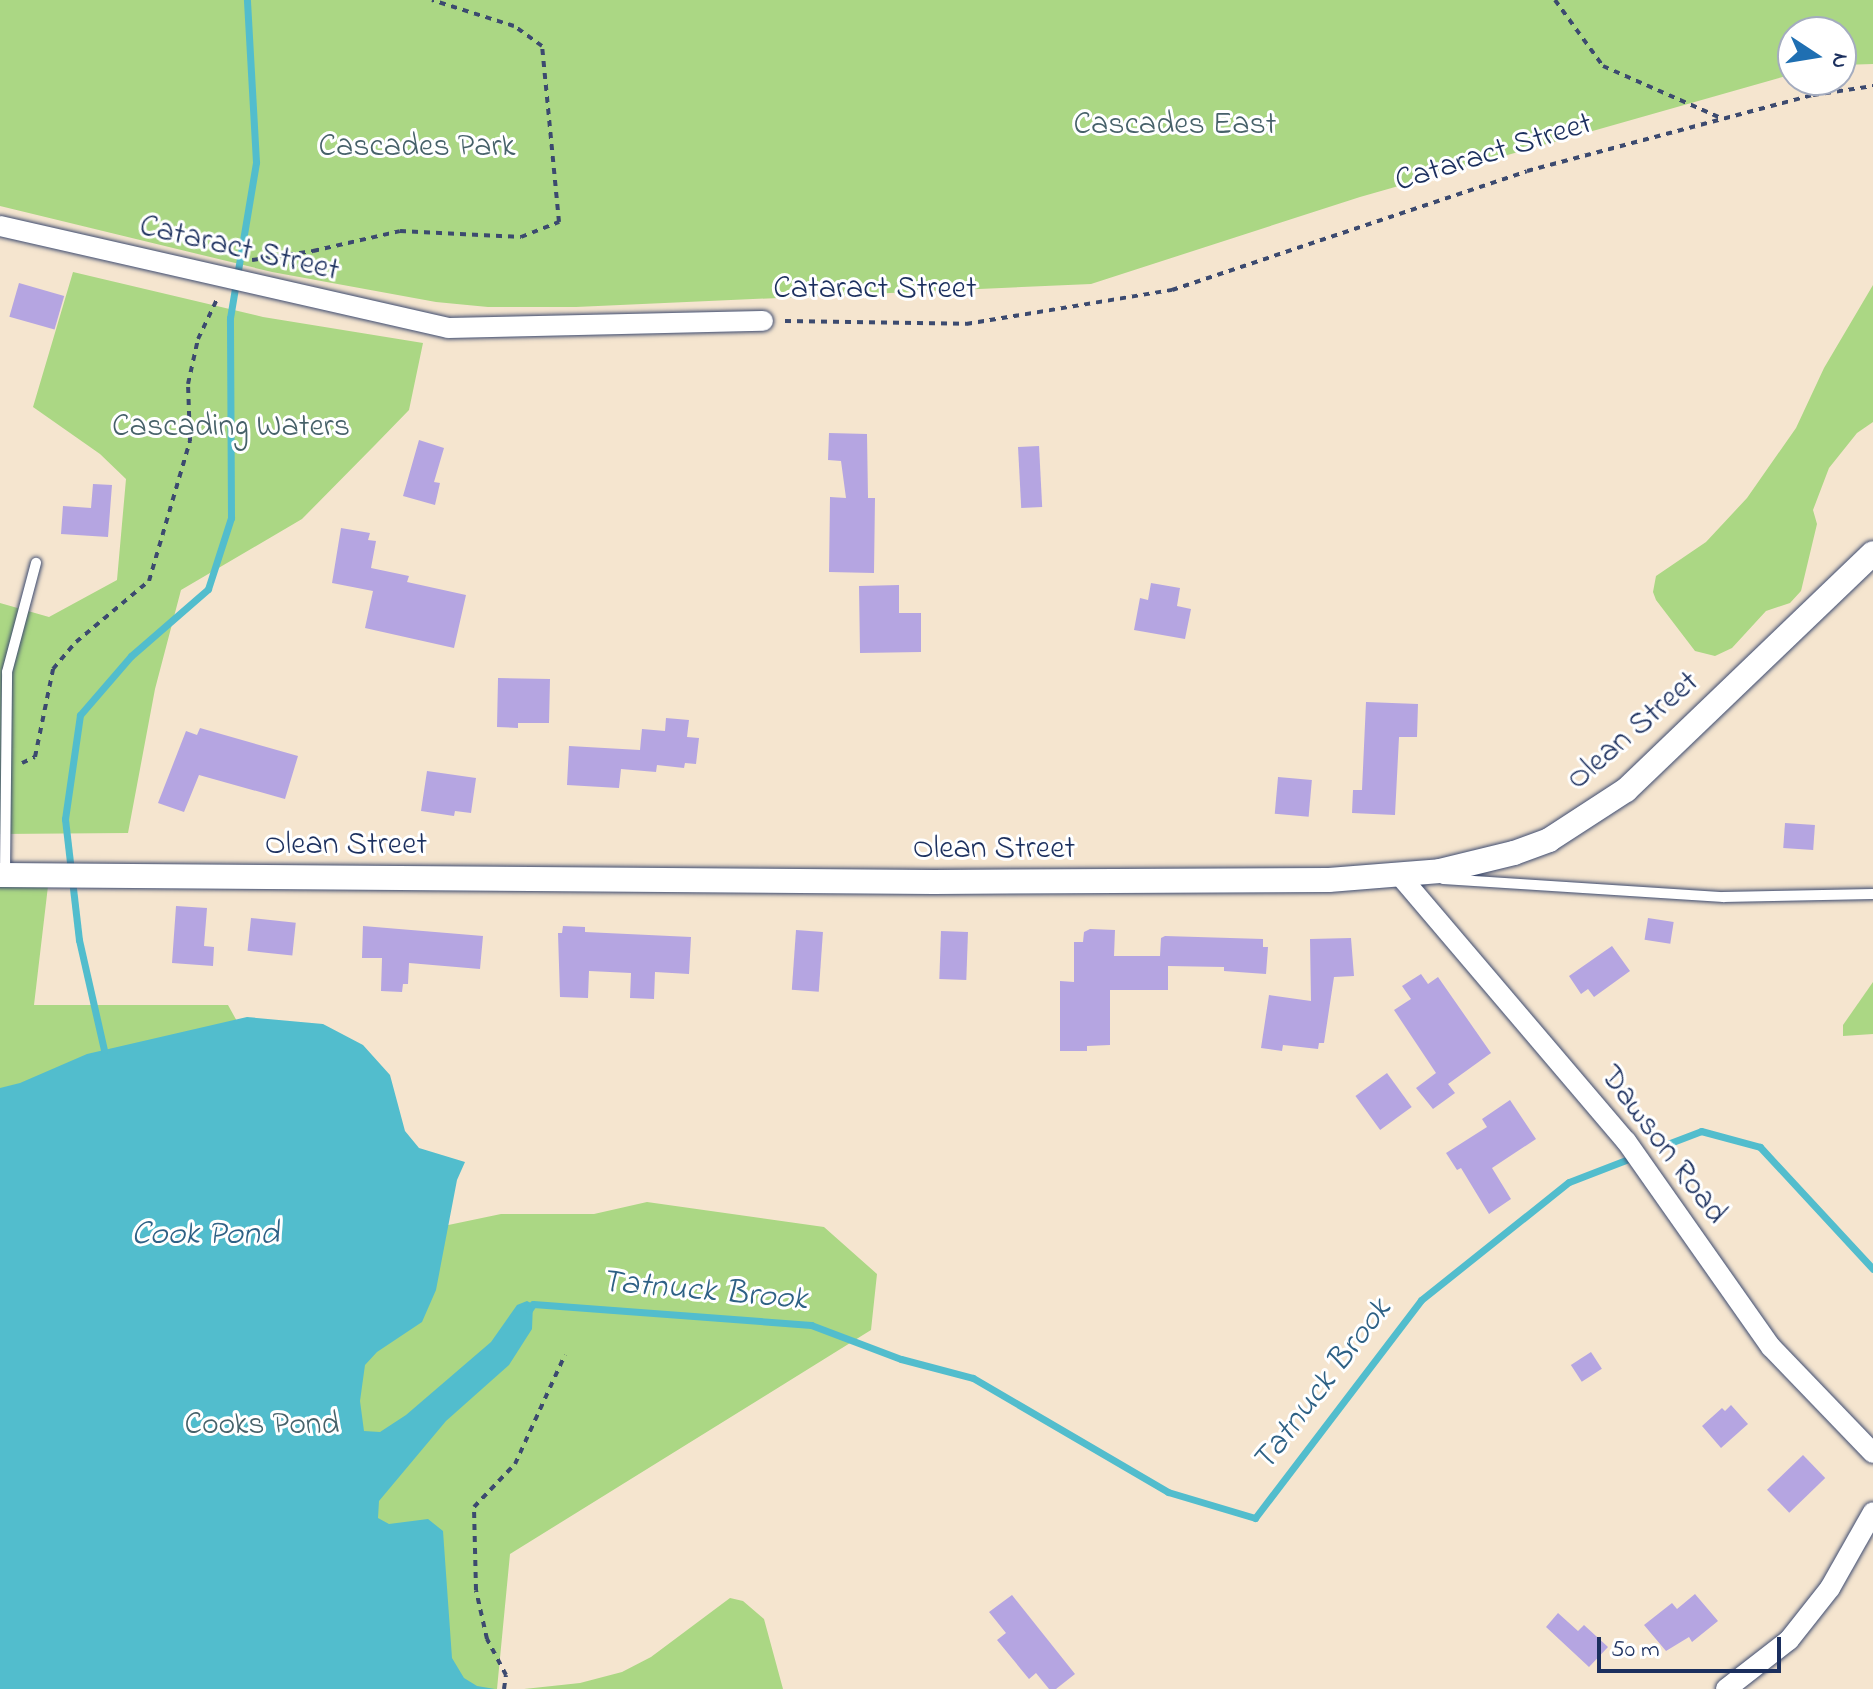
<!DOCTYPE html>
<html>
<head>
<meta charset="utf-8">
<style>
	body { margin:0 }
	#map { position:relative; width:1873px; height:1689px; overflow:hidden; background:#f5e5cf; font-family:"Indie Flower",sans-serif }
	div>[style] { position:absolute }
	.green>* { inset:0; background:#abd784 }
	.water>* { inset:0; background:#52bdcd }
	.stream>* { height:7px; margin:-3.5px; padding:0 3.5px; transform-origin:3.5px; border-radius:3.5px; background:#52bdcd }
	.building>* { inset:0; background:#b5a5e1; transform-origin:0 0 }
	.path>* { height:4px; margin-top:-2px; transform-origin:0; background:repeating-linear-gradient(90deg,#3c4a6f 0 6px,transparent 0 12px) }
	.roads { filter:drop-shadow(0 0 2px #3c4a6f) drop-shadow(0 0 2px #3c4a6f) }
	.service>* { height:10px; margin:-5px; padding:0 5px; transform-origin:5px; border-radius:5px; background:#fff }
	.minor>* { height:20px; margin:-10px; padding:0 10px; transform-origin:10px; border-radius:10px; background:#fff }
	.tertiary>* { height:24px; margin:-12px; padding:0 12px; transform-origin:12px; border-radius:12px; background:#fff }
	span { translate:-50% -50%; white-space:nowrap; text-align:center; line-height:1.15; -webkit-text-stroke:6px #fff; paint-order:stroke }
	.park-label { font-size:32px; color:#466169 }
	.street-label { font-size:32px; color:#1b2f5e }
	.water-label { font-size:34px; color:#2e6185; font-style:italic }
	.north { position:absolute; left:1777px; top:16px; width:80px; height:80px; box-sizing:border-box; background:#fff; border:2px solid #a4acbf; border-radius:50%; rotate:102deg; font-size:22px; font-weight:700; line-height:32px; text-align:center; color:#1b2f5e }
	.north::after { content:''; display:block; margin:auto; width:28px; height:36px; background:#1f6fb2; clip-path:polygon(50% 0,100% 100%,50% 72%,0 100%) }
	.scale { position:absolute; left:1597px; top:1637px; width:184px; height:36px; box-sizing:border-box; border:4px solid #1b2f5e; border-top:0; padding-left:10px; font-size:24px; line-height:28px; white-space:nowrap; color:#1b2f5e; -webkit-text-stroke:6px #fff; paint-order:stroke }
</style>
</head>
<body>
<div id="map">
	<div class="green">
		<div style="clip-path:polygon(0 0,1873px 0,1873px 64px,1841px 65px,1841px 32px,1793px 32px,1793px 74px,1360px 197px,1091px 284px,576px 307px,488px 307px,436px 302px,272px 272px,0 206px)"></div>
		<div style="clip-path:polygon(73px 272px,263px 317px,423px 343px,409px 410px,375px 445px,302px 519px,181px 590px,155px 689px,128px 833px,0 834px,0 603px,49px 617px,117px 580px,126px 479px,100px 454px,33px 407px)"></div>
		<div style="clip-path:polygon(1873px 285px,1873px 422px,1857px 433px,1829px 468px,1813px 510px,1817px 524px,1801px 591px,1790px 603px,1766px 611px,1732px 648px,1715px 656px,1695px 651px,1656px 600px,1653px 592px,1656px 576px,1706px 542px,1747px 498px,1796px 428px,1824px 368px)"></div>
		<div style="clip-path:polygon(48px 886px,34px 1005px,228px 1005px,297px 1130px,434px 1228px,501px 1214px,594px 1214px,647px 1202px,824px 1227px,877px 1274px,871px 1330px,510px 1554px,497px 1689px,0 1689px,0 887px)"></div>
		<div style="clip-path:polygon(1873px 982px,1873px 1034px,1843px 1036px,1843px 1025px)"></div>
		<div style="clip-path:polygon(730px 1598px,743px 1601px,764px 1619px,783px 1689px,524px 1689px,580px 1683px,622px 1672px,651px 1657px)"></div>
	</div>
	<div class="water">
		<div style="clip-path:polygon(247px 1017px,323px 1024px,363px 1045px,390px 1075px,405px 1131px,419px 1148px,465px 1162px,457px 1180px,436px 1290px,422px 1322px,377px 1352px,365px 1365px,360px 1401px,364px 1431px,380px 1432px,406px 1415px,491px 1342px,517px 1305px,527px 1301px,533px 1304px,532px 1329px,509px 1365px,446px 1421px,379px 1501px,378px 1518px,389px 1524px,428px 1519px,443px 1531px,452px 1658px,464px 1678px,477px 1686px,495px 1689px,0 1689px,0 1088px,20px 1083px,87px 1054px)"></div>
	</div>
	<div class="stream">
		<div style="left:104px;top:1050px;width:113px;rotate:-102.8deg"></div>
		<div style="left:79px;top:940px;width:122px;rotate:-96.6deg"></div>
		<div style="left:65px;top:819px;width:105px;rotate:-81.8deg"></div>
		<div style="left:80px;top:715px;width:78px;rotate:-49.2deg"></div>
		<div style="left:131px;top:656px;width:102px;rotate:-41deg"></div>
		<div style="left:208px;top:589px;width:75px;rotate:-72.1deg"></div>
		<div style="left:231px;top:518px;width:200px;rotate:-90.3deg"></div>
		<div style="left:230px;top:318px;width:158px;rotate:-80.5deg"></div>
		<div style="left:256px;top:162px;width:162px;rotate:-93.2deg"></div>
		<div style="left:1670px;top:1143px;width:33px;rotate:-21deg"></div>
		<div style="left:1701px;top:1131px;width:61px;rotate:15.2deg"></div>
		<div style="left:1760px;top:1147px;width:166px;rotate:47.2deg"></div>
		<div style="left:529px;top:1310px;width:7px;rotate:-56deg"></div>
		<div style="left:533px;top:1304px;width:279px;rotate:4.3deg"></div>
		<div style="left:811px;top:1325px;width:96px;rotate:20.7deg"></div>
		<div style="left:901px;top:1359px;width:74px;rotate:14.8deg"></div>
		<div style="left:973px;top:1378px;width:226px;rotate:30.3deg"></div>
		<div style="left:1168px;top:1492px;width:91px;rotate:16.6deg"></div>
		<div style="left:1255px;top:1518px;width:274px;rotate:-52.7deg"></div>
		<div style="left:1421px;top:1300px;width:189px;rotate:-38.6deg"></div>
		<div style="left:1569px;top:1182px;width:61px;rotate:-21.1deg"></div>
	</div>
	<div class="building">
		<div style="left:19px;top:283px;width:47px;height:35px;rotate:16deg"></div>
		<div style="clip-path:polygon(829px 433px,867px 434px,868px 498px,875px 498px,874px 573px,829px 572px,830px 497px,846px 498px,841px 461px,828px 460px)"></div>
		<div style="clip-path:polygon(419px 440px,444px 448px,434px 482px,440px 483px,435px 505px,403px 496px)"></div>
		<div style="left:1039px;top:446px;width:61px;height:21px;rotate:87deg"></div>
		<div style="clip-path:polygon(93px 484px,112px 485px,108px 537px,61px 534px,63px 506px,91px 508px)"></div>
		<div style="clip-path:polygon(341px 528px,370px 533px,368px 540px,376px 541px,371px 568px,409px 576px,407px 582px,466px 595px,454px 648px,365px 628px,373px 591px,332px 583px)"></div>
		<div style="clip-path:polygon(1151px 583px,1180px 588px,1177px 606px,1191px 609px,1185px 639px,1134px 630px,1140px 598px,1148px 600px)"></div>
		<div style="clip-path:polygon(899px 585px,899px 613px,921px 613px,921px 652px,860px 653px,859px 586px)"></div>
		<div style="clip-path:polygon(498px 678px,550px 679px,549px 723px,518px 723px,518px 728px,497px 727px)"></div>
		<div style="clip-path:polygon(1366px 702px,1418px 704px,1417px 737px,1399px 737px,1395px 815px,1352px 813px,1353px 790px,1362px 790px)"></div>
		<div style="clip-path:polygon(666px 718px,689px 720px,687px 737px,699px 738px,696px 764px,685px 763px,684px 768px,657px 765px,656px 772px,621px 769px,619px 788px,567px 785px,569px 746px,640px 750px,642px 729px,665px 731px)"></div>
		<div style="clip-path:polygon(200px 728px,298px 756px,285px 799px,199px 775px,184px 812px,158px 803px,186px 731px,197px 735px)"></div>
		<div style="clip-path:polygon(427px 771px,476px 778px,471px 813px,455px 811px,454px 816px,421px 811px)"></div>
		<div style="left:1278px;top:777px;width:34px;height:37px;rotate:5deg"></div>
		<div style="left:1785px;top:823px;width:30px;height:25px;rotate:4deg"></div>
		<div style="clip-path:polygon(176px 906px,207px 908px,204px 946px,214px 947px,213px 966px,172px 963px)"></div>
		<div style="left:251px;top:918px;width:45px;height:33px;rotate:6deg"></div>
		<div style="left:1648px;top:918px;width:26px;height:22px;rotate:9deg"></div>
		<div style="clip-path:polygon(363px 926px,483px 936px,480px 969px,409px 963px,408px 984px,403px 984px,402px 992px,381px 991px,382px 958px,362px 958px)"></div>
		<div style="clip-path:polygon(563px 926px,585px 927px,585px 932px,691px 937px,689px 974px,655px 972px,654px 999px,630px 998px,631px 973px,589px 971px,588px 998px,560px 997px,558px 933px,562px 933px)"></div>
		<div style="clip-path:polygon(1090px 929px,1115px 930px,1114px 956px,1160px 956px,1161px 938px,1165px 936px,1263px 939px,1263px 947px,1268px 947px,1266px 974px,1224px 971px,1224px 967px,1168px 966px,1168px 990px,1110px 990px,1110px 1045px,1087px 1046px,1087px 1051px,1060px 1051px,1060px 981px,1074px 982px,1074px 942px,1083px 942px,1084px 932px)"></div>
		<div style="left:796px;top:930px;width:27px;height:60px;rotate:4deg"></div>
		<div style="left:941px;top:931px;width:27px;height:48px;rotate:2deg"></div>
		<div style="clip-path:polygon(1351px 938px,1354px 976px,1334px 977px,1324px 1043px,1319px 1043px,1318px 1049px,1283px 1045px,1282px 1051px,1261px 1048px,1269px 995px,1311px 1001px,1310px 939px)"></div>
		<div style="clip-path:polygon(1612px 946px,1630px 971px,1594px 997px,1588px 989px,1581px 994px,1569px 976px)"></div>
		<div style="clip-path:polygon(1421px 974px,1428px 984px,1438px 977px,1491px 1053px,1448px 1084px,1455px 1093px,1433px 1109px,1416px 1088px,1436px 1073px,1394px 1010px,1411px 999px,1402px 986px)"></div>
		<div style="left:1387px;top:1073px;width:42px;height:39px;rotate:54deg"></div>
		<div style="clip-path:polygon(1510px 1100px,1536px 1139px,1492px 1168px,1511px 1199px,1489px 1214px,1461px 1168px,1457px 1170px,1446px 1153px,1487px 1127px,1482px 1119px)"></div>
		<div style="left:1591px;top:1352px;width:20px;height:24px;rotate:57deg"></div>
		<div style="clip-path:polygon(1731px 1405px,1748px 1424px,1721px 1448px,1702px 1426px,1722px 1408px,1725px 1411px)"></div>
		<div style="left:1803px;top:1455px;width:32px;height:50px;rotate:46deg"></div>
		<div style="clip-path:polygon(1695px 1594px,1718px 1621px,1692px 1642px,1689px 1637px,1666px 1651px,1644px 1625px,1672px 1603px,1677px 1609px)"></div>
		<div style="clip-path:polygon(1012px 1595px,1075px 1674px,1056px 1689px,1049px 1689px,1036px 1673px,1029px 1679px,997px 1640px,1006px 1633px,989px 1612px)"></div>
		<div style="clip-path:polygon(1558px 1613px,1578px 1631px,1584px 1625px,1608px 1647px,1589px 1667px,1546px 1627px)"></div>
	</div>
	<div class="path">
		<div style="left:1555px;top:0;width:82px;rotate:54deg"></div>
		<div style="left:1603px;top:66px;width:131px;rotate:23.8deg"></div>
		<div style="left:252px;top:260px;width:62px;rotate:-8.4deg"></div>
		<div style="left:313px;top:251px;width:89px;rotate:-12.9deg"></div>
		<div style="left:400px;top:231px;width:121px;rotate:2.8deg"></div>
		<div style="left:521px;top:237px;width:41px;rotate:-21.5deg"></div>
		<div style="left:559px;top:222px;width:177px;rotate:-95.5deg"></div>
		<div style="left:542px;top:46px;width:34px;rotate:-144deg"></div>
		<div style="left:514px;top:26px;width:86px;rotate:-162.4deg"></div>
		<div style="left:785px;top:321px;width:181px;rotate:0.9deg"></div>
		<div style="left:966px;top:324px;width:209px;rotate:-9.4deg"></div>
		<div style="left:1172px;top:290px;width:374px;rotate:-18.5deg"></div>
		<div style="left:1527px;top:171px;width:296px;rotate:-14.9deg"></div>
		<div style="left:1813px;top:95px;width:61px;rotate:-8.5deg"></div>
		<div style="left:22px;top:763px;width:14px;rotate:-25deg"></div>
		<div style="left:35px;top:757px;width:90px;rotate:-78.4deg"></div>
		<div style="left:53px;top:669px;width:35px;rotate:-50deg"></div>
		<div style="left:76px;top:642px;width:95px;rotate:-39.9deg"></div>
		<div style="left:149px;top:581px;width:146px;rotate:-73.7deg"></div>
		<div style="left:190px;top:441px;width:57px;rotate:-92deg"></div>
		<div style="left:188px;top:384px;width:46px;rotate:-77.5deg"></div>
		<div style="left:198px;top:339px;width:47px;rotate:-64.5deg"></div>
		<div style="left:504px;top:1689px;width:14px;rotate:-82deg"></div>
		<div style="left:506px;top:1675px;width:41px;rotate:-117.8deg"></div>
		<div style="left:487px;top:1639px;width:50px;rotate:-102.7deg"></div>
		<div style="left:476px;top:1590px;width:83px;rotate:-91.4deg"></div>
		<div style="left:474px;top:1507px;width:59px;rotate:-46.4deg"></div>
		<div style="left:515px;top:1464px;width:120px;rotate:-65.4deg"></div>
	</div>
	<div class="roads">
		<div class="service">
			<div style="left:5px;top:873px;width:201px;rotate:-89.4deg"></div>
			<div style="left:7px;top:672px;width:113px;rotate:-75.1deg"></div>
			<div style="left:1443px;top:879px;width:281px;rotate:3.7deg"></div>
			<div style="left:1723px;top:897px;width:150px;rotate:-1.1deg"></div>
		</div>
		<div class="minor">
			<div style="left:0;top:226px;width:459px;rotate:12.8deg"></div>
			<div style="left:448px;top:328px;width:315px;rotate:-1.3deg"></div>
			<div style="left:1401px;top:877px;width:347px;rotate:49.6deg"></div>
			<div style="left:1626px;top:1141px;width:252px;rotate:54.9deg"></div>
			<div style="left:1771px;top:1347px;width:147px;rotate:46.1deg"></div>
			<div style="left:1726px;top:1689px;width:80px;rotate:-37.9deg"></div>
			<div style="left:1789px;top:1640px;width:66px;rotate:-51.7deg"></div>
			<div style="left:1830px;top:1588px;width:87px;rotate:-60.5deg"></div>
		</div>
		<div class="tertiary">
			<div style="left:0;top:875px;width:934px;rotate:0.43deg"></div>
			<div style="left:934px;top:882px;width:395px;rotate:-0.3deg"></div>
			<div style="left:1329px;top:880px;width:111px;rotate:-4.6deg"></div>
			<div style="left:1440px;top:871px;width:76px;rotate:-13.7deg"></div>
			<div style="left:1514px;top:853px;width:37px;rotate:-20deg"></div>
			<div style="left:1549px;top:840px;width:92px;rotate:-33deg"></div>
			<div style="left:1626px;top:790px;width:342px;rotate:-43.8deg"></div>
		</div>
	</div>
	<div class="park-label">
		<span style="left:1175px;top:126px">Cascades East</span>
		<span style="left:417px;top:148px">Cascades Park</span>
		<span style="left:231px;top:428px">Cascading Waters</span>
		<span style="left:262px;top:1426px">Cooks Pond</span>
	</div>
	<div class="street-label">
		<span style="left:1494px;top:154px;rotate:-17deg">Cataract Street</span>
		<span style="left:239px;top:250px;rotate:13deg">Cataract Street</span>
		<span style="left:875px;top:290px">Cataract Street</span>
		<span style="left:1634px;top:732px;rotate:-41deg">Olean Street</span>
		<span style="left:346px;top:846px">Olean Street</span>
		<span style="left:994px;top:850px">Olean Street</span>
		<span style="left:1662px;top:1146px;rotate:53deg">Dawson Road</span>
	</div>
	<div class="water-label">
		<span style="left:205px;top:1236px">Cook Pond</span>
		<span style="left:704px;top:1292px;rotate:5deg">Tatnuck Brook</span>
		<span style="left:1323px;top:1386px;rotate:-53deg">Tatnuck Brook</span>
	</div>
	<div class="north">N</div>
	<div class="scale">50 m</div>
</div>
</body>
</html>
